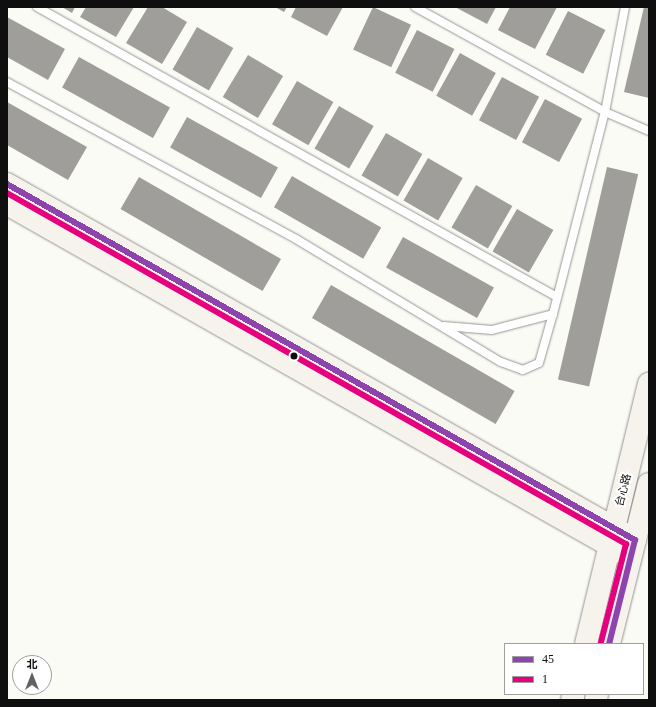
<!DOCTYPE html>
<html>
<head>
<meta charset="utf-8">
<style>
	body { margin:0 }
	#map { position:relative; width:656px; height:707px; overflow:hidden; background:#fbfbf6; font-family:"Times New Roman","Noto Sans SC",serif }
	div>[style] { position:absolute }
	.building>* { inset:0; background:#9f9e9b; transform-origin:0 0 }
	.roads { filter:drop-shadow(0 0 1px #959593) drop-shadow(0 0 1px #959593) }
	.service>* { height:8px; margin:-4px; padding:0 4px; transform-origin:4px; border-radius:4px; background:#fefefe }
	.secondary>* { height:22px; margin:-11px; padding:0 11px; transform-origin:11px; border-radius:11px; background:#f5f3eb }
	.bus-1>* { height:6px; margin:-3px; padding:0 3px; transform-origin:3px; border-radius:3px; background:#8e44ad }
	.bus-2>* { height:6px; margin:-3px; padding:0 3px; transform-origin:3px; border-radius:3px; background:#e5007d }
	.dots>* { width:11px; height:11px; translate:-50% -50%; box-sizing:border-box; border:2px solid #fff; border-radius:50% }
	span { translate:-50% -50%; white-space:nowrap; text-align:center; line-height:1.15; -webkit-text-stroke:4px #fff; paint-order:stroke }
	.street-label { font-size:11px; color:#0f0f0f }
	.frame { position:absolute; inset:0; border:8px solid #0f0f0f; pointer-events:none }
	.legend { position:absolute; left:504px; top:643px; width:140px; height:52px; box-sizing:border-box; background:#fff; border:1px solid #9f9f9f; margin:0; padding:5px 7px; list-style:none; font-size:12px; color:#0f0f0f }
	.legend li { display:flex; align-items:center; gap:8px; height:20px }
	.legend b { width:20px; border:1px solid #9f9f9f }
	.north { position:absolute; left:12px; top:655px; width:40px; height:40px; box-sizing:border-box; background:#fff; border:1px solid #9f9f9f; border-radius:50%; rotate:0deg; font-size:11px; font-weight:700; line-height:16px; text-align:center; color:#0f0f0f }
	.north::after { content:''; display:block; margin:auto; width:14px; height:18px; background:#626260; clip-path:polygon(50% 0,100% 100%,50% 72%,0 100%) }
</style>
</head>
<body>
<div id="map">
	<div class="building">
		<div style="clip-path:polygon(62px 7px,75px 7px,72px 13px)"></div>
		<div style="clip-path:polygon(86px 7px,134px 7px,116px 37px,80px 17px)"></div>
		<div style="clip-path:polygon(148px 7px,162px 7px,187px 22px,162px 64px,126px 43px)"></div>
		<div style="clip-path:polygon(275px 7px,287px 7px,284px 12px)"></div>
		<div style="clip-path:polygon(296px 7px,343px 7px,327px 36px,291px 17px)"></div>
		<div style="left:373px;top:7px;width:42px;height:47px;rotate:25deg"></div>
		<div style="clip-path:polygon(455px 7px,496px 7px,487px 24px)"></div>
		<div style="clip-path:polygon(510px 7px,557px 7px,535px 49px,498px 30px)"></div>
		<div style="clip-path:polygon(644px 7px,649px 7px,649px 98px,624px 92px)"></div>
		<div style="left:568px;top:11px;width:42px;height:49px;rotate:27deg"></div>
		<div style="clip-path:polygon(7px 17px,65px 49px,48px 80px,7px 57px)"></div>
		<div style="left:197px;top:27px;width:42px;height:49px;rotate:30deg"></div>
		<div style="left:417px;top:30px;width:42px;height:48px;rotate:27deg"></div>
		<div style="left:460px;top:53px;width:41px;height:49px;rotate:29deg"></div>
		<div style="left:248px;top:55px;width:41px;height:49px;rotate:31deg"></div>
		<div style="left:79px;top:57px;width:104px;height:35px;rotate:29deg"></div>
		<div style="left:502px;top:77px;width:42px;height:49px;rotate:28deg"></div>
		<div style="left:297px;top:81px;width:42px;height:50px;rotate:30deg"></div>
		<div style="left:545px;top:99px;width:42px;height:49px;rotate:28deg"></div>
		<div style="clip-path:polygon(7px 102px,87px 147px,68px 180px,7px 145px)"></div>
		<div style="left:339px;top:106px;width:40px;height:49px;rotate:30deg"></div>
		<div style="left:187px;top:117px;width:104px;height:35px;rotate:29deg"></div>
		<div style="left:386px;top:133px;width:42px;height:49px;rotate:30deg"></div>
		<div style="left:428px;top:158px;width:40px;height:49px;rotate:30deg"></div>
		<div style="left:607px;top:167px;width:32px;height:218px;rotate:13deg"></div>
		<div style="left:292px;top:176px;width:103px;height:36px;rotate:30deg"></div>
		<div style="left:139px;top:177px;width:164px;height:37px;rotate:30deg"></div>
		<div style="left:476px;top:185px;width:42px;height:49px;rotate:30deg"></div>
		<div style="left:517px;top:209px;width:42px;height:49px;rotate:30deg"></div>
		<div style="left:403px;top:237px;width:104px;height:35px;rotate:29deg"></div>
		<div style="left:331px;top:285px;width:212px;height:38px;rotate:30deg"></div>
	</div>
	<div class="roads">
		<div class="service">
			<div style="left:37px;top:7px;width:595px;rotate:29.15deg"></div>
			<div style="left:415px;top:7px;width:217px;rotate:28.9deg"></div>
			<div style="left:605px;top:112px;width:48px;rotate:23.4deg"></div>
			<div style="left:7px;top:82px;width:329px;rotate:28.5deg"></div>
			<div style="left:296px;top:239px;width:239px;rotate:31deg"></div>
			<div style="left:501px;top:362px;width:23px;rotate:20deg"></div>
			<div style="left:523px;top:370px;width:17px;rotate:-24deg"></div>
			<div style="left:539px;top:363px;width:51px;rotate:-74.1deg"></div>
			<div style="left:553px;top:314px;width:209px;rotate:-75.6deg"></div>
			<div style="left:605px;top:112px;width:107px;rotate:-79.2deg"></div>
			<div style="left:444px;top:326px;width:48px;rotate:4.8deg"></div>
			<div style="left:492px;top:330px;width:63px;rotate:-14.7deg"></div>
		</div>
		<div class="secondary">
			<div style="left:7px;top:184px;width:722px;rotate:29.55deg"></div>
			<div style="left:7px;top:204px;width:716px;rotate:29.54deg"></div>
			<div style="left:586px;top:644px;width:268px;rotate:-76.4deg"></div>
			<div style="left:609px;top:644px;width:165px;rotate:-76deg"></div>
			<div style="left:572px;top:700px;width:6px;rotate:-72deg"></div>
			<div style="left:596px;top:700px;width:6px;rotate:-81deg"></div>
		</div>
	</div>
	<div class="bus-1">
		<div style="left:7px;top:184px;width:722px;rotate:29.55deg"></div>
		<div style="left:635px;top:540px;width:107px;rotate:104deg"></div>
	</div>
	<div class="bus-2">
		<div style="left:7px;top:193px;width:712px;rotate:29.56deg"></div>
		<div style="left:626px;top:544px;width:101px;rotate:104.3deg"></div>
	</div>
	<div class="dots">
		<div style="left:294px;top:356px;background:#0f0f0f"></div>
	</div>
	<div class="street-label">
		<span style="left:623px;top:490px;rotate:-76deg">台心路</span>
	</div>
	<div class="frame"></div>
	<ul class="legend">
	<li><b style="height:5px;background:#8e44ad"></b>45</li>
	<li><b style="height:5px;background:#e5007d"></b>1</li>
	</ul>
	<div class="north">北</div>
</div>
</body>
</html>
